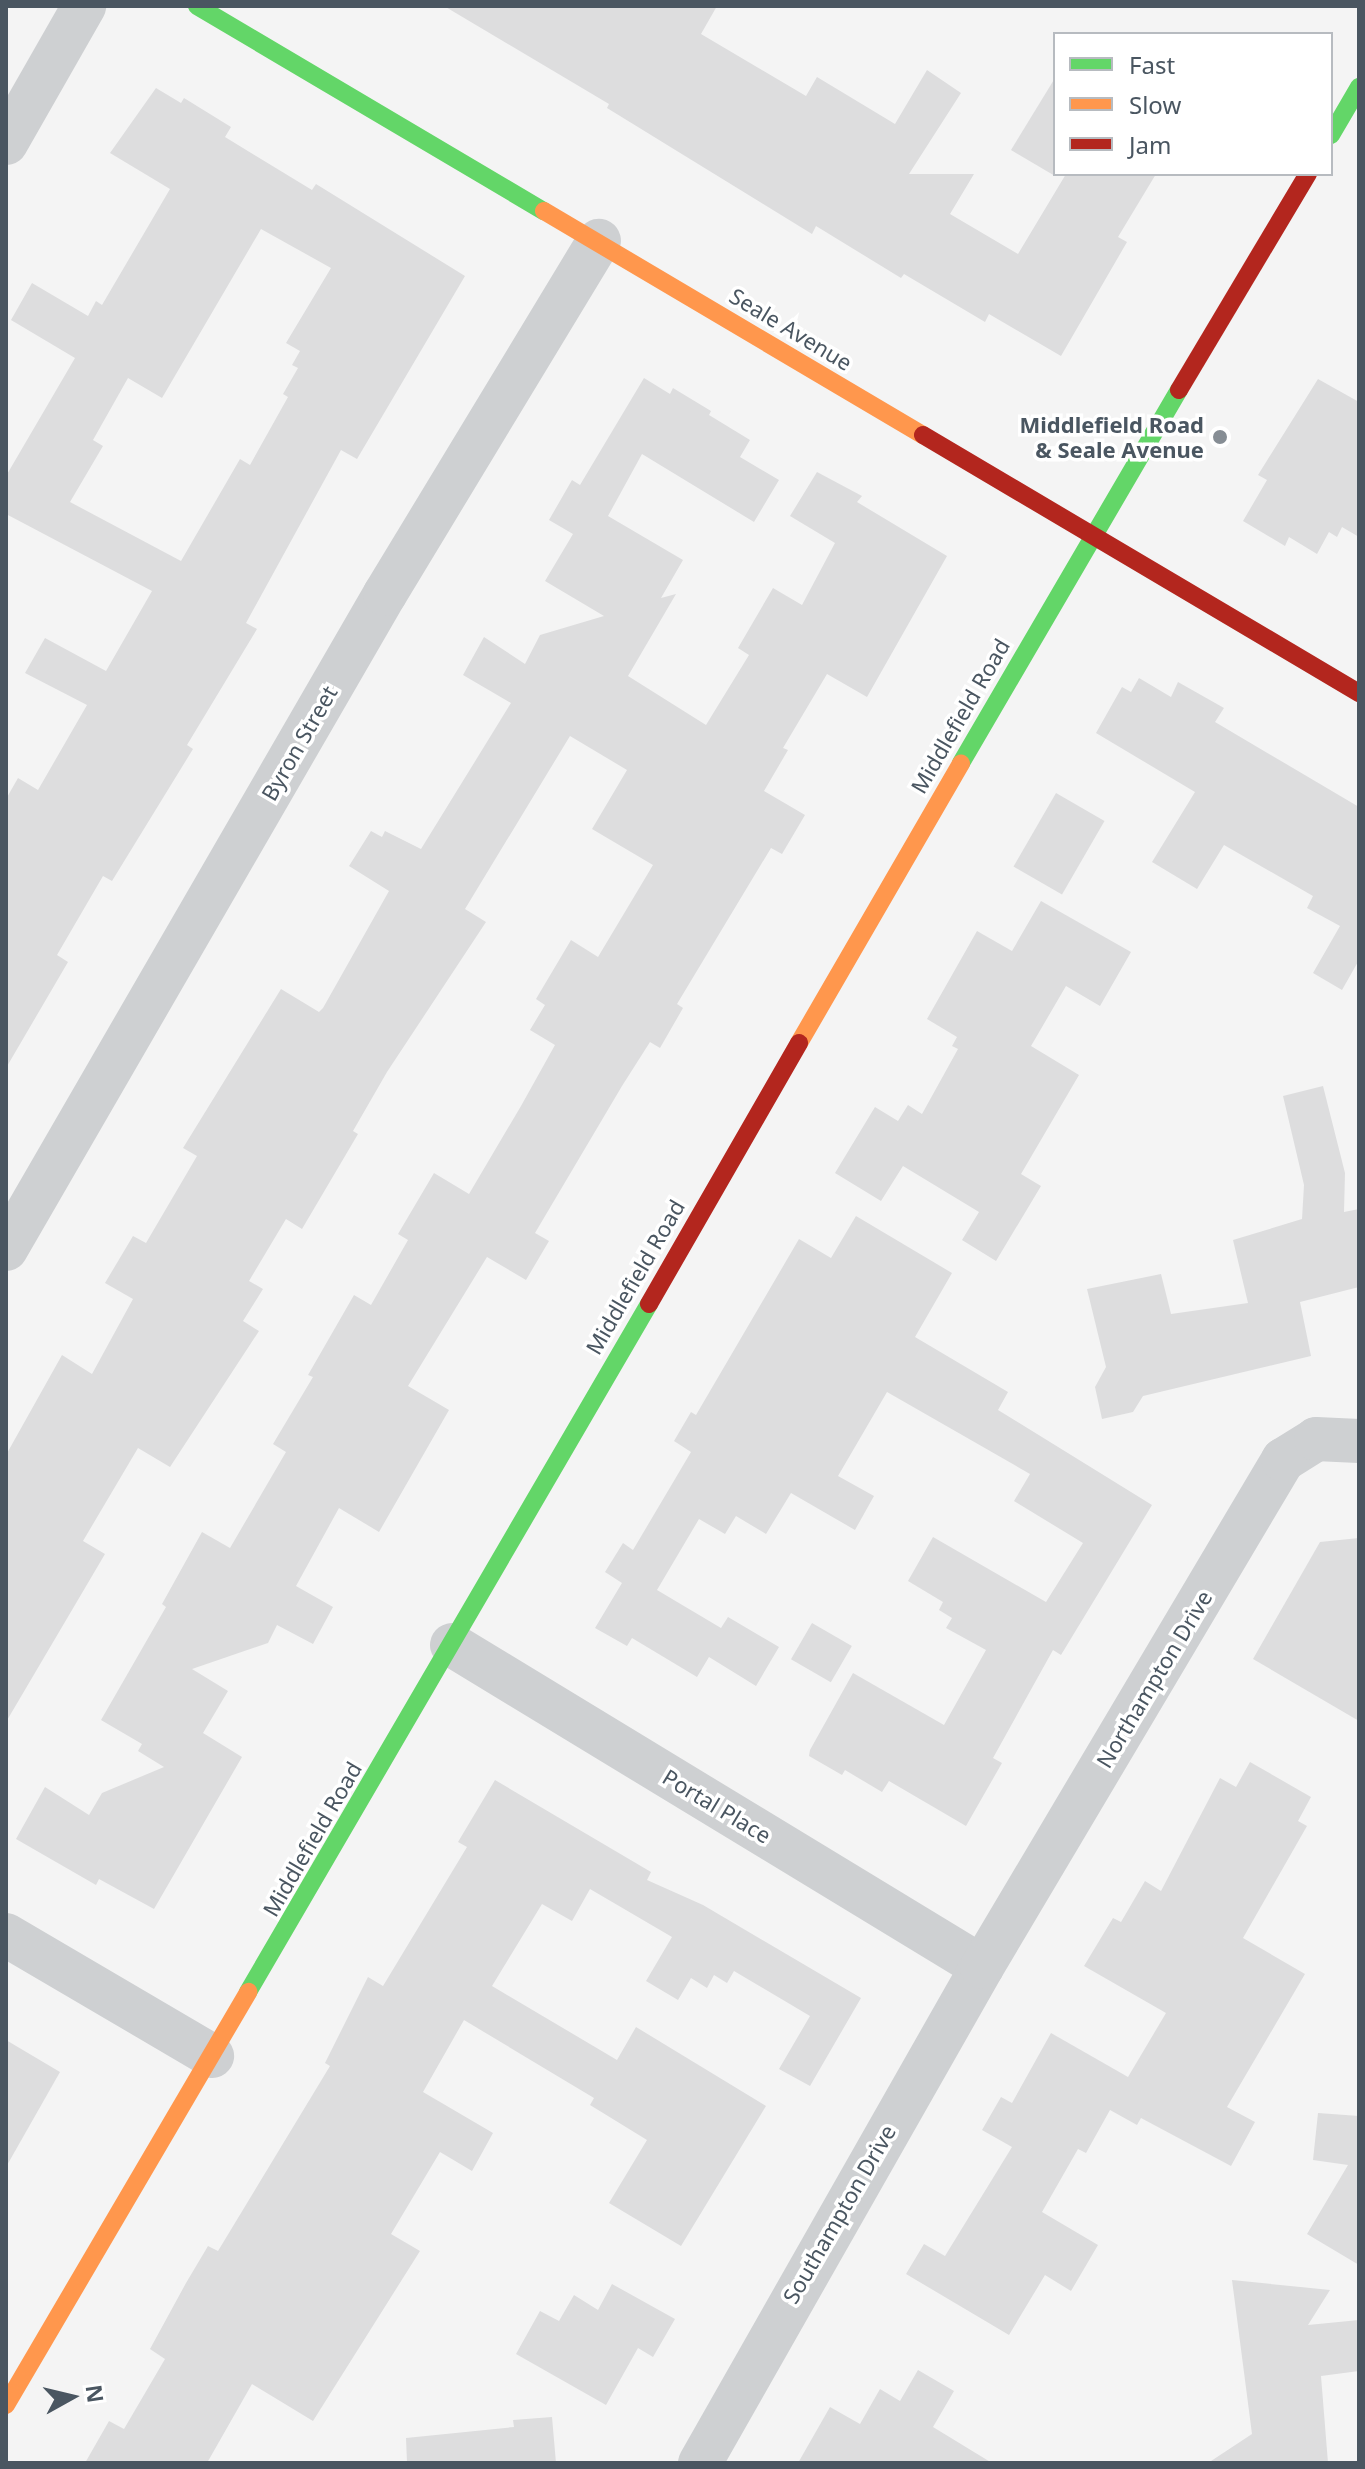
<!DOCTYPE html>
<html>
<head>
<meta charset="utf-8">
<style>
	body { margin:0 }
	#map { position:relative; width:1365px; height:2469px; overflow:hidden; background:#f4f4f4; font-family:"Noto Sans",sans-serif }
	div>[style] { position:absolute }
	.building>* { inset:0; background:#ddddde; transform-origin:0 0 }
	.street>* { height:44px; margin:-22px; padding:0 22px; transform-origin:22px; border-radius:22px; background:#ced0d2 }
	.fast>* { height:18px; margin:-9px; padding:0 9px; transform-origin:9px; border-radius:9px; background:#63d668 }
	.slow>* { height:18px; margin:-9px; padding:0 9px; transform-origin:9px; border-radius:9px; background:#ff974d }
	.jam>* { height:18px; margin:-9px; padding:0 9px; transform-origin:9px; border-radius:9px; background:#b3261e }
	.dots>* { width:22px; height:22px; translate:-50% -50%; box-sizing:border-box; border:4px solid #fff; border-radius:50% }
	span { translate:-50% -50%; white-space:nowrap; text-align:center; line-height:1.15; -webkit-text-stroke:7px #fff; paint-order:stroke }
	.street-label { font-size:22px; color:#4a5661 }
	.poi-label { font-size:22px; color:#4a5661; font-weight:700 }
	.right { translate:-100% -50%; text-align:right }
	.frame { position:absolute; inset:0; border:8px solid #4a5661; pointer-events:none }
	.legend { position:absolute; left:1053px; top:32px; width:280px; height:144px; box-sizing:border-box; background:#fff; border:2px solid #b7bbc0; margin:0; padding:10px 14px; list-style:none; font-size:24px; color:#4a5661 }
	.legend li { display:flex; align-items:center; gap:16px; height:40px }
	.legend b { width:40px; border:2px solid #b7bbc0 }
	.north { position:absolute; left:32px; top:2357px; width:80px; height:80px; -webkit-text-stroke:6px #fff; paint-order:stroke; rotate:82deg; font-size:22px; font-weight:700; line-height:32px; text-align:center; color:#4a5661 }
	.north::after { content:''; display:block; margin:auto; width:28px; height:36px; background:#4a5661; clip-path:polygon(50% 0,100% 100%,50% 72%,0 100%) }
</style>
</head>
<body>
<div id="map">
	<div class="building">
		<div style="clip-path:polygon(444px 6px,717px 6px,701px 34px,806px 96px,817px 77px,895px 124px,927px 70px,961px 93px,909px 174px,974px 174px,950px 214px,1018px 254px,1066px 174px,1156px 174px,1118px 237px,1127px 242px,1061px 356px,989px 314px,985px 322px,904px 274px,901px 278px,816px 226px,812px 234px,607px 108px,609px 104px)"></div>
		<div style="clip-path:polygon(1055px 78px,1055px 176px,1011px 150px)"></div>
		<div style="clip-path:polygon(evenodd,156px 88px,181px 103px,184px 98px,231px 127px,225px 137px,312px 190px,316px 184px,465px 276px,357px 459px,341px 450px,246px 623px,257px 629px,187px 745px,193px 749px,112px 881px,103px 876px,57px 955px,68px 962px,6px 1068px,6px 799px,18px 778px,38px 790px,87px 705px,25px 673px,45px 638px,106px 671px,152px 591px,6px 514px,6px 476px,75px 358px,11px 320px,32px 283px,88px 316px,96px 301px,102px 305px,170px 189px,110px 153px,156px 88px,261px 229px,331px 268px,286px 343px,300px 351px,292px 365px,298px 368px,283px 394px,288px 397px,250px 465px,240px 459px,181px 561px,70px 502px,103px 446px,93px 440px,128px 378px,162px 398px,261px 229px)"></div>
		<div style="clip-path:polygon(644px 378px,670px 394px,673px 388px,711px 411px,709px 415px,750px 440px,740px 457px,779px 480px,754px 522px,642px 454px,608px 516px,683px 560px,661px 598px,676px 594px,628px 676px,706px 725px,749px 655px,738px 648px,773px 588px,802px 605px,835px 543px,790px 516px,817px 472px,862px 496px,857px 502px,947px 556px,867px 697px,827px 674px,783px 748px,788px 750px,764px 791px,805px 815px,782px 854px,771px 848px,677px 1004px,683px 1008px,660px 1048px,650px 1042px,622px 1086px,535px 1233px,549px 1241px,526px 1280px,487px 1257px,408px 1386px,449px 1410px,379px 1532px,339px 1508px,296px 1586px,333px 1607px,313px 1644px,277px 1625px,268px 1643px,192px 1669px,228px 1691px,203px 1733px,242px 1757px,154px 1909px,99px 1879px,96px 1885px,16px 1839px,45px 1787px,89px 1815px,102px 1793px,164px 1767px,138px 1751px,142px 1744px,101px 1720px,166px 1607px,162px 1604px,202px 1532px,230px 1548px,286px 1452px,273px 1444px,313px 1377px,308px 1375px,354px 1295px,371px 1305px,408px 1240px,398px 1234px,434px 1173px,469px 1194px,521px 1106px,555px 1045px,530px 1030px,545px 1005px,536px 999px,571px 940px,598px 957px,653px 865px,592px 829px,627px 770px,570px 736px,465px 909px,486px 922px,387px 1072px,353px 1131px,358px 1134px,302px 1229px,286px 1219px,249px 1281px,263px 1289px,243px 1321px,259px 1331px,170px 1467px,138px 1448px,83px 1541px,105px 1554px,6px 1722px,6px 1455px,62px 1355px,92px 1374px,133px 1299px,105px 1283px,133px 1236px,146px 1243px,197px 1156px,183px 1148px,281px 989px,319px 1012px,323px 1008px,389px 891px,349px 866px,371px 831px,382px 837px,385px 831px,421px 849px,511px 703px,463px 675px,484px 637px,525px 664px,540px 635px,604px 616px,545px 581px,573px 534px,549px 520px,572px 480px,580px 485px)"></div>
		<div style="clip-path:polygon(1318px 379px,1359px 402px,1359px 537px,1342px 527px,1337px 537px,1329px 532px,1317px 554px,1289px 537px,1285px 546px,1243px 521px,1267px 480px,1258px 475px)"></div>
		<div style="clip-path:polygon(1139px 678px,1171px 697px,1178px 682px,1224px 708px,1215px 722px,1359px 807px,1359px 960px,1342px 990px,1313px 973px,1340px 926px,1307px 908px,1313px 896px,1224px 845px,1197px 889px,1152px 862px,1195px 792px,1096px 733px,1122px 687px,1131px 692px)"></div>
		<div style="left:1056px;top:793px;width:56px;height:85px;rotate:30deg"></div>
		<div style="clip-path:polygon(1041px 901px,1131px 952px,1100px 1006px,1066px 986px,1031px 1046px,1079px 1075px,1021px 1174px,1041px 1186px,996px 1261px,962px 1240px,979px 1212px,903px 1166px,881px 1201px,835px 1173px,875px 1107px,898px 1121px,908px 1105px,922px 1114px,958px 1049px,952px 1046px,957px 1037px,927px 1019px,977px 931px,1012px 951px)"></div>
		<div style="clip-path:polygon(1323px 1086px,1345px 1173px,1344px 1212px,1359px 1209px,1359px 1287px,1300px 1302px,1311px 1356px,1143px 1396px,1133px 1412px,1102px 1419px,1095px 1387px,1106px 1367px,1087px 1289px,1161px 1274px,1171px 1314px,1248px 1303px,1233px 1240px,1302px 1219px,1304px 1185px,1283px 1096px)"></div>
		<div style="clip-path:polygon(856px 1216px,952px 1273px,915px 1337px,1008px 1392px,998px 1410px,1152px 1505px,1061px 1655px,1053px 1650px,993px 1758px,1002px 1763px,966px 1826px,889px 1781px,882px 1792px,845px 1770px,842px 1775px,809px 1756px,810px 1750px,853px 1673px,944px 1725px,986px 1650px,946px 1628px,952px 1618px,939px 1610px,943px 1602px,908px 1581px,933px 1537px,1046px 1602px,1083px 1543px,1014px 1501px,1030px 1474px,887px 1392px,838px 1476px,874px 1496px,855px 1530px,791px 1493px,766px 1534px,736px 1516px,725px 1534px,699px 1519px,657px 1590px,721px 1628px,728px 1617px,779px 1647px,756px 1686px,709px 1657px,697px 1677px,632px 1638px,627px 1646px,595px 1628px,622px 1583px,605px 1572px,623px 1543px,633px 1550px,691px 1452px,674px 1441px,691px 1412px,696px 1415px,799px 1239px,831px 1258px)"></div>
		<div style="clip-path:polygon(1359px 1538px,1359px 1721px,1253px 1659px,1320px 1542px)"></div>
		<div style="left:812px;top:1623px;width:46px;height:42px;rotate:30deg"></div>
		<div style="clip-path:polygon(1250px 1762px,1311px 1797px,1298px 1821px,1307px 1826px,1243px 1938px,1305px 1974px,1227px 2107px,1255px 2122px,1231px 2166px,1141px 2118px,1137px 2125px,1110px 2110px,1086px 2153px,1078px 2149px,1042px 2212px,1098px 2245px,1071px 2291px,1045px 2275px,1009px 2335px,906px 2274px,924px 2244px,945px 2256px,1012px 2147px,982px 2130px,1001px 2097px,1012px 2103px,1051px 2033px,1128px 2077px,1166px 2013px,1084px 1966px,1113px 1918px,1121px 1922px,1145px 1881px,1161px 1891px,1220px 1778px,1236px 1787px)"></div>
		<div style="clip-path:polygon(495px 1780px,651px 1872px,647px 1880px,703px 1905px,861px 1998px,810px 2086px,779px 2069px,810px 2016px,734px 1971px,727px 1983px,714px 1975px,707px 1988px,691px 1978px,678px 2000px,646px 1981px,672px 1937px,590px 1889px,572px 1921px,542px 1904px,492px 1986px,617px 2060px,636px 2027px,766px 2106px,681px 2246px,609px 2203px,647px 2140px,590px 2105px,594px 2098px,464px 2020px,423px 2092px,493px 2133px,472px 2171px,440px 2152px,391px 2234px,420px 2251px,313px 2421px,252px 2384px,207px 2463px,85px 2463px,109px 2421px,124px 2429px,165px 2359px,150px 2349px,186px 2283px,208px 2246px,218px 2251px,330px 2066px,325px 2063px,368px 1977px,383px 1986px,467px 1847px,458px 1842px)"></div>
		<div style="clip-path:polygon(6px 2040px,60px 2072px,6px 2167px)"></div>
		<div style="clip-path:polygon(1318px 2113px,1359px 2116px,1359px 2265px,1307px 2234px,1348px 2165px,1313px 2160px)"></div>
		<div style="clip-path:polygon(1232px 2280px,1330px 2290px,1308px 2325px,1359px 2320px,1359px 2371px,1321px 2376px,1328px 2463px,1208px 2463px,1252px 2434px)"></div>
		<div style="clip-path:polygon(612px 2284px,675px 2319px,653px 2357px,638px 2348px,606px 2405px,516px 2354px,540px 2311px,559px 2321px,574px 2295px,598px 2310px)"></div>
		<div style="clip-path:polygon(918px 2370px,954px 2391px,933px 2427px,992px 2463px,798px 2463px,830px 2407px,860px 2424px,880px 2389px,900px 2401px)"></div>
		<div style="clip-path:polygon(552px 2417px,556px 2463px,407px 2463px,406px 2438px,514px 2427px,513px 2420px)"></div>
	</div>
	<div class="street">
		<div style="left:6px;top:143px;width:158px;rotate:-60.3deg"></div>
		<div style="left:6px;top:1249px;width:757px;rotate:-59.95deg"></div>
		<div style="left:385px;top:594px;width:413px;rotate:-58.8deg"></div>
		<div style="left:452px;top:1645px;width:620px;rotate:31.28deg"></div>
		<div style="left:6px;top:1935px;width:239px;rotate:30.4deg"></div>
		<div style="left:700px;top:2463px;width:571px;rotate:-60.38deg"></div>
		<div style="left:982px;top:1967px;width:590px;rotate:-59.3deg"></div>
		<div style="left:1283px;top:1460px;width:39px;rotate:-32deg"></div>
		<div style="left:1316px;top:1439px;width:43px;rotate:2.7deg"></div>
	</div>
	<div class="fast">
		<div style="left:197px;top:6px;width:403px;rotate:30.6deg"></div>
		<div style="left:1331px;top:135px;width:56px;rotate:-59.7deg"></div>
		<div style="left:961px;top:763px;width:432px;rotate:-59.7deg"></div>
		<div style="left:248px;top:1992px;width:796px;rotate:-59.76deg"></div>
	</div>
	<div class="slow">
		<div style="left:544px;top:211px;width:440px;rotate:30.6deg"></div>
		<div style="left:799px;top:1043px;width:323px;rotate:-59.9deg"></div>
		<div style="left:6px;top:2405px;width:479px;rotate:-59.6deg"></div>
	</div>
	<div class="jam">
		<div style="left:1179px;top:390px;width:252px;rotate:-59.2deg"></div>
		<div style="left:923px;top:435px;width:507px;rotate:30.61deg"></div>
		<div style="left:649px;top:1304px;width:301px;rotate:-60.1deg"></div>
	</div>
	<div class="dots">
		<div style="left:1220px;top:437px;background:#868d94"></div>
	</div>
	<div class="street-label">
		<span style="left:791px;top:329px;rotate:31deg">Seale Avenue</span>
		<span style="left:960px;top:716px;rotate:-60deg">Middlefield Road</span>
		<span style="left:299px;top:743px;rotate:-60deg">Byron Street</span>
		<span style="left:635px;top:1277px;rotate:-60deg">Middlefield Road</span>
		<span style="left:1154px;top:1679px;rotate:-59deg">Northampton Drive</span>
		<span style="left:717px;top:1806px;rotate:31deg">Portal Place</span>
		<span style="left:312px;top:1839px;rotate:-60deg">Middlefield Road</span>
		<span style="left:839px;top:2214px;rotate:-60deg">Southampton Drive</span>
	</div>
	<div class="poi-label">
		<span class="right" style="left:1204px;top:437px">Middlefield Road<br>&amp; Seale Avenue</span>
	</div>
	<div class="frame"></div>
	<ul class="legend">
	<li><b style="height:10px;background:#63d668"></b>Fast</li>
	<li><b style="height:10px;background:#ff974d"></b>Slow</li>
	<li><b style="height:10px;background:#b3261e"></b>Jam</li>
	</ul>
	<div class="north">N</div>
</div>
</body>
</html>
